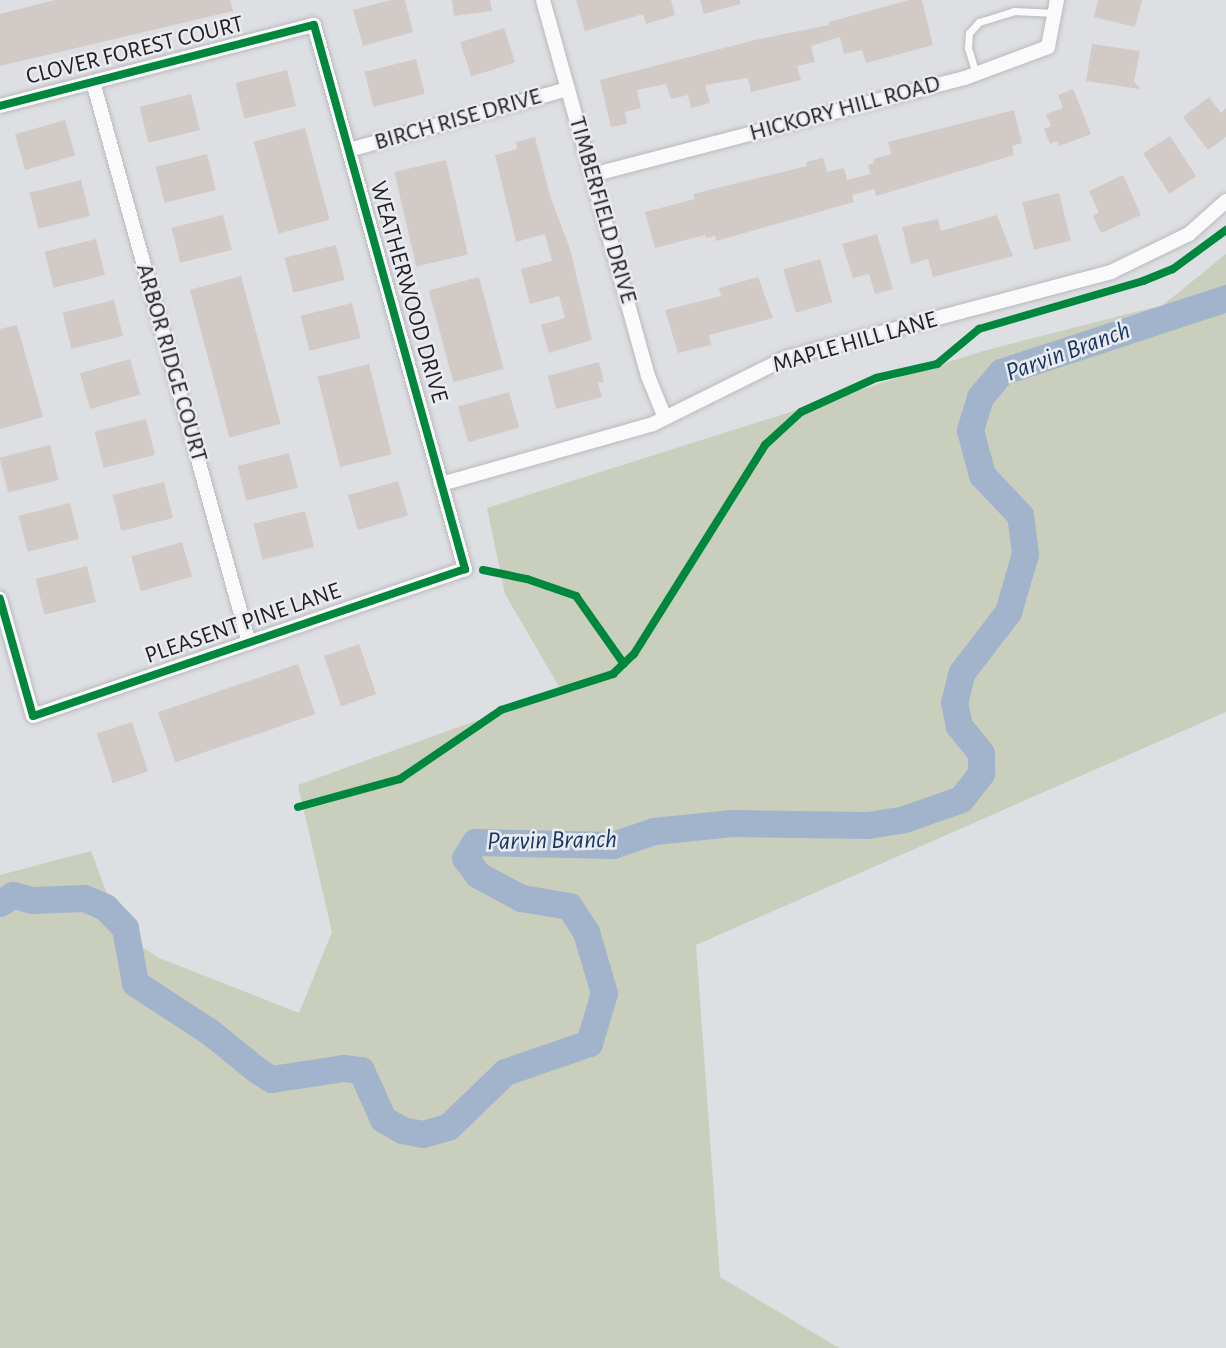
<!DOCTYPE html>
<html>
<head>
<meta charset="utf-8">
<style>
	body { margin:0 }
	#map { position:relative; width:1226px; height:1348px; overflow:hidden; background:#dedfe2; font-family:"Alegreya Sans",sans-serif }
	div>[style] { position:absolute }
	.green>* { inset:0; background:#cacebd }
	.river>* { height:27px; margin:-13.5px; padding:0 13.5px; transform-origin:13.5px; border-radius:13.5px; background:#a2b4cc }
	.building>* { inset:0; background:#d1cac7; transform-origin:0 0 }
	.roads { filter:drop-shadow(0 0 2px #b9babc) drop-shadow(0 0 2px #b9babc) }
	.lane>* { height:7px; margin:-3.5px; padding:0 3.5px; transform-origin:3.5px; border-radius:3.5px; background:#fafafb }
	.street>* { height:14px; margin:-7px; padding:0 7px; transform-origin:7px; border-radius:7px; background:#fafafb }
	.cycleway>* { height:8px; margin:-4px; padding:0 4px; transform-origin:4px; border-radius:4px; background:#00873e }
	span { translate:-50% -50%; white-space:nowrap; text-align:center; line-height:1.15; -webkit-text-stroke:5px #eaebf1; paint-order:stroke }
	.street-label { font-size:24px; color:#222225 }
	.water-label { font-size:26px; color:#163762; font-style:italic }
</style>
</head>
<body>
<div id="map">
	<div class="green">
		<div style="clip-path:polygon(1226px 254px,1226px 712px,696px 945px,720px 1277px,839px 1348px,0 1348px,0 875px,91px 851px,122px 934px,159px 958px,299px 1013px,332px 932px,298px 785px,561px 690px,505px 594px,487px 508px,983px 351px,1163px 305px)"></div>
	</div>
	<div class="river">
		<div style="left:0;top:903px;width:15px;rotate:-32deg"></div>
		<div style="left:13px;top:895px;width:20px;rotate:15deg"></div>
		<div style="left:32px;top:900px;width:52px;rotate:-2.2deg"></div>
		<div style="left:84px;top:898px;width:23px;rotate:23deg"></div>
		<div style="left:105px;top:907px;width:29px;rotate:46deg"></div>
		<div style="left:125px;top:928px;width:56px;rotate:79.7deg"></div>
		<div style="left:135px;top:983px;width:90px;rotate:33.2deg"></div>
		<div style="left:210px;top:1032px;width:60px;rotate:39deg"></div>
		<div style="left:257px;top:1070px;width:17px;rotate:33deg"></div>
		<div style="left:271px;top:1079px;width:74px;rotate:-8.6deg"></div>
		<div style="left:344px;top:1068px;width:17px;rotate:7deg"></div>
		<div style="left:361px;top:1070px;width:54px;rotate:65.8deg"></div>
		<div style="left:383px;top:1119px;width:22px;rotate:30deg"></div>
		<div style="left:402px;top:1130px;width:21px;rotate:11deg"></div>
		<div style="left:423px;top:1134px;width:26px;rotate:-16deg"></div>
		<div style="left:448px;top:1127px;width:79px;rotate:-44deg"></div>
		<div style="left:505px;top:1072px;width:89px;rotate:-19deg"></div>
		<div style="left:589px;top:1043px;width:52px;rotate:-73.3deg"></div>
		<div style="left:604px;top:993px;width:64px;rotate:-106.4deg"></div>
		<div style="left:586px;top:932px;width:31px;rotate:-123deg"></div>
		<div style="left:569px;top:906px;width:49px;rotate:-170.5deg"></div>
		<div style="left:521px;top:898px;width:49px;rotate:-151.9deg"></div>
		<div style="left:478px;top:875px;width:21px;rotate:-127deg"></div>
		<div style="left:465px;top:858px;width:19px;rotate:-58deg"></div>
		<div style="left:475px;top:842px;width:138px;rotate:1.2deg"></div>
		<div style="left:613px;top:845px;width:43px;rotate:-18.9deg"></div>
		<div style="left:654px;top:831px;width:78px;rotate:-5.9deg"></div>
		<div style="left:732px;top:823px;width:136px;rotate:0.8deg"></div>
		<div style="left:868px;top:825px;width:36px;rotate:-9deg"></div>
		<div style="left:904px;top:819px;width:60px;rotate:-19.3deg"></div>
		<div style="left:961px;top:799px;width:33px;rotate:-52deg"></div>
		<div style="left:981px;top:773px;width:20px;rotate:-90deg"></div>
		<div style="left:981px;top:753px;width:35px;rotate:-129deg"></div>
		<div style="left:959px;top:726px;width:24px;rotate:-102deg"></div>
		<div style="left:954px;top:703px;width:32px;rotate:-76deg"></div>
		<div style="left:962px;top:672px;width:76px;rotate:-52.5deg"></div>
		<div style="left:1008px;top:612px;width:60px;rotate:-73.7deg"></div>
		<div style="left:1025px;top:554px;width:39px;rotate:-97deg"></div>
		<div style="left:1020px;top:515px;width:55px;rotate:-133.5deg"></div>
		<div style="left:982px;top:475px;width:47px;rotate:-104.9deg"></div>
		<div style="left:970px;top:430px;width:34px;rotate:-73deg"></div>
		<div style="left:980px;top:397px;width:33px;rotate:-50deg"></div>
		<div style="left:1001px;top:372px;width:237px;rotate:-18.2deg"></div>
	</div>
	<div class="building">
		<div style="clip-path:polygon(55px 0,230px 0,233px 11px,0 66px,0 14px)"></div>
		<div style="clip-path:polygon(391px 0,405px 0,413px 32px,363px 46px,353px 10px)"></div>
		<div style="clip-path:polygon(452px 0,490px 0,492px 11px,454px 16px)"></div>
		<div style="clip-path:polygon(576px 0,671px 0,675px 15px,646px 24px,643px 14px,585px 31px)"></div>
		<div style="clip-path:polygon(700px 0,740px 0,740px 4px,704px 14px)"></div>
		<div style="clip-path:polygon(909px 0,922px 0,933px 45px,866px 63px,862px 50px,844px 54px,840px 37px,811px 46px,815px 62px,797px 66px,801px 80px,751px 92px,748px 78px,705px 85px,710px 103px,691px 108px,688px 95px,671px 99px,666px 84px,637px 90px,641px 108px,625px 112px,627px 124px,611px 127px,600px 80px,755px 40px,829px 25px,829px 22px)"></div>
		<div style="clip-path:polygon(1098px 0,1142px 0,1135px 27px,1094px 17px)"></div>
		<div style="left:504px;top:28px;width:36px;height:46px;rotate:72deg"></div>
		<div style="clip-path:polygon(1092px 44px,1140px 51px,1134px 81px,1140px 89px,1086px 81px)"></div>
		<div style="left:416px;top:59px;width:36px;height:53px;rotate:76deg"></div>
		<div style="left:287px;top:70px;width:37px;height:53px;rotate:76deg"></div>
		<div style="clip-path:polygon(1073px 89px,1091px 134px,1059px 146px,1057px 141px,1050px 144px,1044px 129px,1051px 126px,1046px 114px,1063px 108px,1058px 95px)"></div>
		<div style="left:191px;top:94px;width:37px;height:53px;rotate:76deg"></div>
		<div style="clip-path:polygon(1209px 97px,1221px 113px,1226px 108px,1226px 137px,1208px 150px,1183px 117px)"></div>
		<div style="clip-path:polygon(1014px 110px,1022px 143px,1012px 146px,1014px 155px,876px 196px,874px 189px,852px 195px,854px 202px,716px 241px,715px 236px,706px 238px,705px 235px,655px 248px,645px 212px,695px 199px,693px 194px,807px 166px,806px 162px,823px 158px,827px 172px,844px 168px,847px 180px,870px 174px,868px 165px,874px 163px,873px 159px,891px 154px,888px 142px)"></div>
		<div style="left:65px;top:120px;width:37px;height:52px;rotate:74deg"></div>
		<div style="left:305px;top:128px;width:95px;height:53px;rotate:75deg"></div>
		<div style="left:1170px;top:136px;width:48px;height:32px;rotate:57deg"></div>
		<div style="clip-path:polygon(535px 137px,550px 196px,570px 249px,592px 340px,549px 353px,541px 325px,565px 318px,559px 296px,530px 304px,521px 269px,552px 261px,545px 234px,516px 242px,495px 155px,517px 149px,516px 142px)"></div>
		<div style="left:207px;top:154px;width:37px;height:53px;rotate:76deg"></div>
		<div style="left:446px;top:160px;width:97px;height:53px;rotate:77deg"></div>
		<div style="clip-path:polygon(1123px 175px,1141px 215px,1101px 233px,1093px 216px,1099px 213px,1089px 191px)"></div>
		<div style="left:81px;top:180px;width:37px;height:53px;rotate:76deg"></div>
		<div style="left:1059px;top:193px;width:49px;height:38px;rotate:76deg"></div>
		<div style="left:223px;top:215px;width:36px;height:53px;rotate:76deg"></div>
		<div style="clip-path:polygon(997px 215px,1013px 256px,933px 277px,928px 259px,911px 264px,902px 227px,938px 219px,941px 231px)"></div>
		<div style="clip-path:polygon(877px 234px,893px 289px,875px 294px,869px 274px,853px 278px,842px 244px)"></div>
		<div style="left:96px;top:239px;width:37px;height:53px;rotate:76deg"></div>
		<div style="left:336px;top:245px;width:36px;height:53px;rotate:76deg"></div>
		<div style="left:820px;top:259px;width:45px;height:38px;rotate:74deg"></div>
		<div style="left:241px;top:276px;width:153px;height:53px;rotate:75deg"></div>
		<div style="left:479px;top:277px;width:95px;height:52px;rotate:75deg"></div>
		<div style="clip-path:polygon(758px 277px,773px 318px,709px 335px,711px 345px,678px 353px,665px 310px,721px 296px,719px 288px)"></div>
		<div style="left:114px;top:300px;width:37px;height:53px;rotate:76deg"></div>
		<div style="left:352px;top:303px;width:36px;height:53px;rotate:76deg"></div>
		<div style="clip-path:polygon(17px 325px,43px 417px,0 429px,0 329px)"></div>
		<div style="left:130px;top:359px;width:37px;height:52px;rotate:74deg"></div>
		<div style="clip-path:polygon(599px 362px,604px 382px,598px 383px,602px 397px,556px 409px,548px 376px)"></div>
		<div style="left:369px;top:364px;width:93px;height:53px;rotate:76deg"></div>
		<div style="left:509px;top:392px;width:37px;height:53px;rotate:74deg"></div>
		<div style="left:146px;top:419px;width:37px;height:53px;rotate:76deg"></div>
		<div style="left:50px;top:445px;width:36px;height:52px;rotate:76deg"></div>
		<div style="left:289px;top:453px;width:36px;height:53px;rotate:76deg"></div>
		<div style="left:398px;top:481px;width:36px;height:52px;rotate:74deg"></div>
		<div style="left:164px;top:482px;width:37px;height:53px;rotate:76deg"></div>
		<div style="left:70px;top:503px;width:37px;height:53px;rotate:76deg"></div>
		<div style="left:305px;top:511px;width:37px;height:53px;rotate:76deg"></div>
		<div style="left:182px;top:542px;width:36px;height:53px;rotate:74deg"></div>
		<div style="left:87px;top:566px;width:37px;height:53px;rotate:76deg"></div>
		<div style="left:359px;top:644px;width:53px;height:37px;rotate:71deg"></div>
		<div style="left:298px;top:664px;width:53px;height:148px;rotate:71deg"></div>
		<div style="left:132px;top:722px;width:52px;height:37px;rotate:72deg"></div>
	</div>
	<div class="roads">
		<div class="lane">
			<div style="left:976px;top:74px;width:28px;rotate:-107deg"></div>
			<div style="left:968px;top:47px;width:14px;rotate:-86deg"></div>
			<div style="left:969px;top:33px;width:15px;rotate:-48deg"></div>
			<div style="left:979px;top:22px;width:37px;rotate:-17deg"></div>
			<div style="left:1014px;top:11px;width:41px;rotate:2.8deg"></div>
		</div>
		<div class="street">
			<div style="left:543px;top:0;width:390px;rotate:74.4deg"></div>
			<div style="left:648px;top:376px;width:45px;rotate:68deg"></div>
			<div style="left:93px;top:82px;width:582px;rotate:74.46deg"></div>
			<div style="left:0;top:106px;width:324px;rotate:-14.5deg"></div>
			<div style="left:314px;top:25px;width:565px;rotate:74.49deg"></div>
			<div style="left:465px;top:569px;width:456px;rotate:161.2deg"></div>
			<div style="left:33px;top:716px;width:122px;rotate:-105.8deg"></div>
			<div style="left:349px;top:150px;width:227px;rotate:-15.6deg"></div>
			<div style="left:592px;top:175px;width:385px;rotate:-14.6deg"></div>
			<div style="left:965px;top:78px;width:89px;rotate:-20.5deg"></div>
			<div style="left:1048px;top:47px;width:48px;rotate:-79.2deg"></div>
			<div style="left:441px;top:484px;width:220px;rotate:-15.8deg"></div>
			<div style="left:653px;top:424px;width:148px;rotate:-26.4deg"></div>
			<div style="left:786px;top:358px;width:336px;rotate:-14.8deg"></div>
			<div style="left:1111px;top:272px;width:87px;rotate:-26deg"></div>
			<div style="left:1189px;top:234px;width:50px;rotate:-41.7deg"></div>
		</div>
	</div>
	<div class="cycleway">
		<div style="left:0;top:106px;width:324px;rotate:-14.5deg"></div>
		<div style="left:314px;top:25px;width:565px;rotate:74.49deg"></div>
		<div style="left:465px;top:569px;width:456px;rotate:161.2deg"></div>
		<div style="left:33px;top:716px;width:122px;rotate:-105.8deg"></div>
		<div style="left:483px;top:570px;width:45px;rotate:11.6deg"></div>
		<div style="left:527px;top:579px;width:52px;rotate:19.1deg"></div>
		<div style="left:576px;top:596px;width:83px;rotate:54.8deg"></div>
		<div style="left:298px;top:807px;width:106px;rotate:-15.4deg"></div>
		<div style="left:400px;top:779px;width:122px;rotate:-34.3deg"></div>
		<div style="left:501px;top:710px;width:118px;rotate:-17.8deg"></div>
		<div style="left:613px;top:674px;width:29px;rotate:-44deg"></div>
		<div style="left:634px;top:654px;width:247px;rotate:-57.9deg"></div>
		<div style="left:765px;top:445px;width:49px;rotate:-42.5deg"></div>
		<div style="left:801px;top:412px;width:82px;rotate:-24.4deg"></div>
		<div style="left:876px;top:378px;width:63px;rotate:-12.9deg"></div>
		<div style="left:937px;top:364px;width:55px;rotate:-39.8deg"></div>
		<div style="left:979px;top:329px;width:171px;rotate:-16.3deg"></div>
		<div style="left:1143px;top:281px;width:32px;rotate:-22deg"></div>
		<div style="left:1173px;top:269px;width:66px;rotate:-36.3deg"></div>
	</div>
	<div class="street-label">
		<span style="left:135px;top:51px;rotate:-14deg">CLOVER FOREST COURT</span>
		<span style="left:845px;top:109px;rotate:-15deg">HICKORY HILL ROAD</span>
		<span style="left:458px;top:120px;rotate:-16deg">BIRCH RISE DRIVE</span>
		<span style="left:602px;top:210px;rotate:74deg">TIMBERFIELD DRIVE</span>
		<span style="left:408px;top:292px;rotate:74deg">WEATHERWOOD DRIVE</span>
		<span style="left:855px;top:343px;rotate:-16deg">MAPLE HILL LANE</span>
		<span style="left:171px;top:363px;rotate:74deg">ARBOR RIDGE COURT</span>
		<span style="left:243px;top:624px;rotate:-19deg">PLEASENT PINE LANE</span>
	</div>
	<div class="water-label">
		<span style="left:1068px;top:352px;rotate:-20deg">Parvin Branch</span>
		<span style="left:552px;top:841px;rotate:-1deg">Parvin Branch</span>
	</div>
</div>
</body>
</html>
